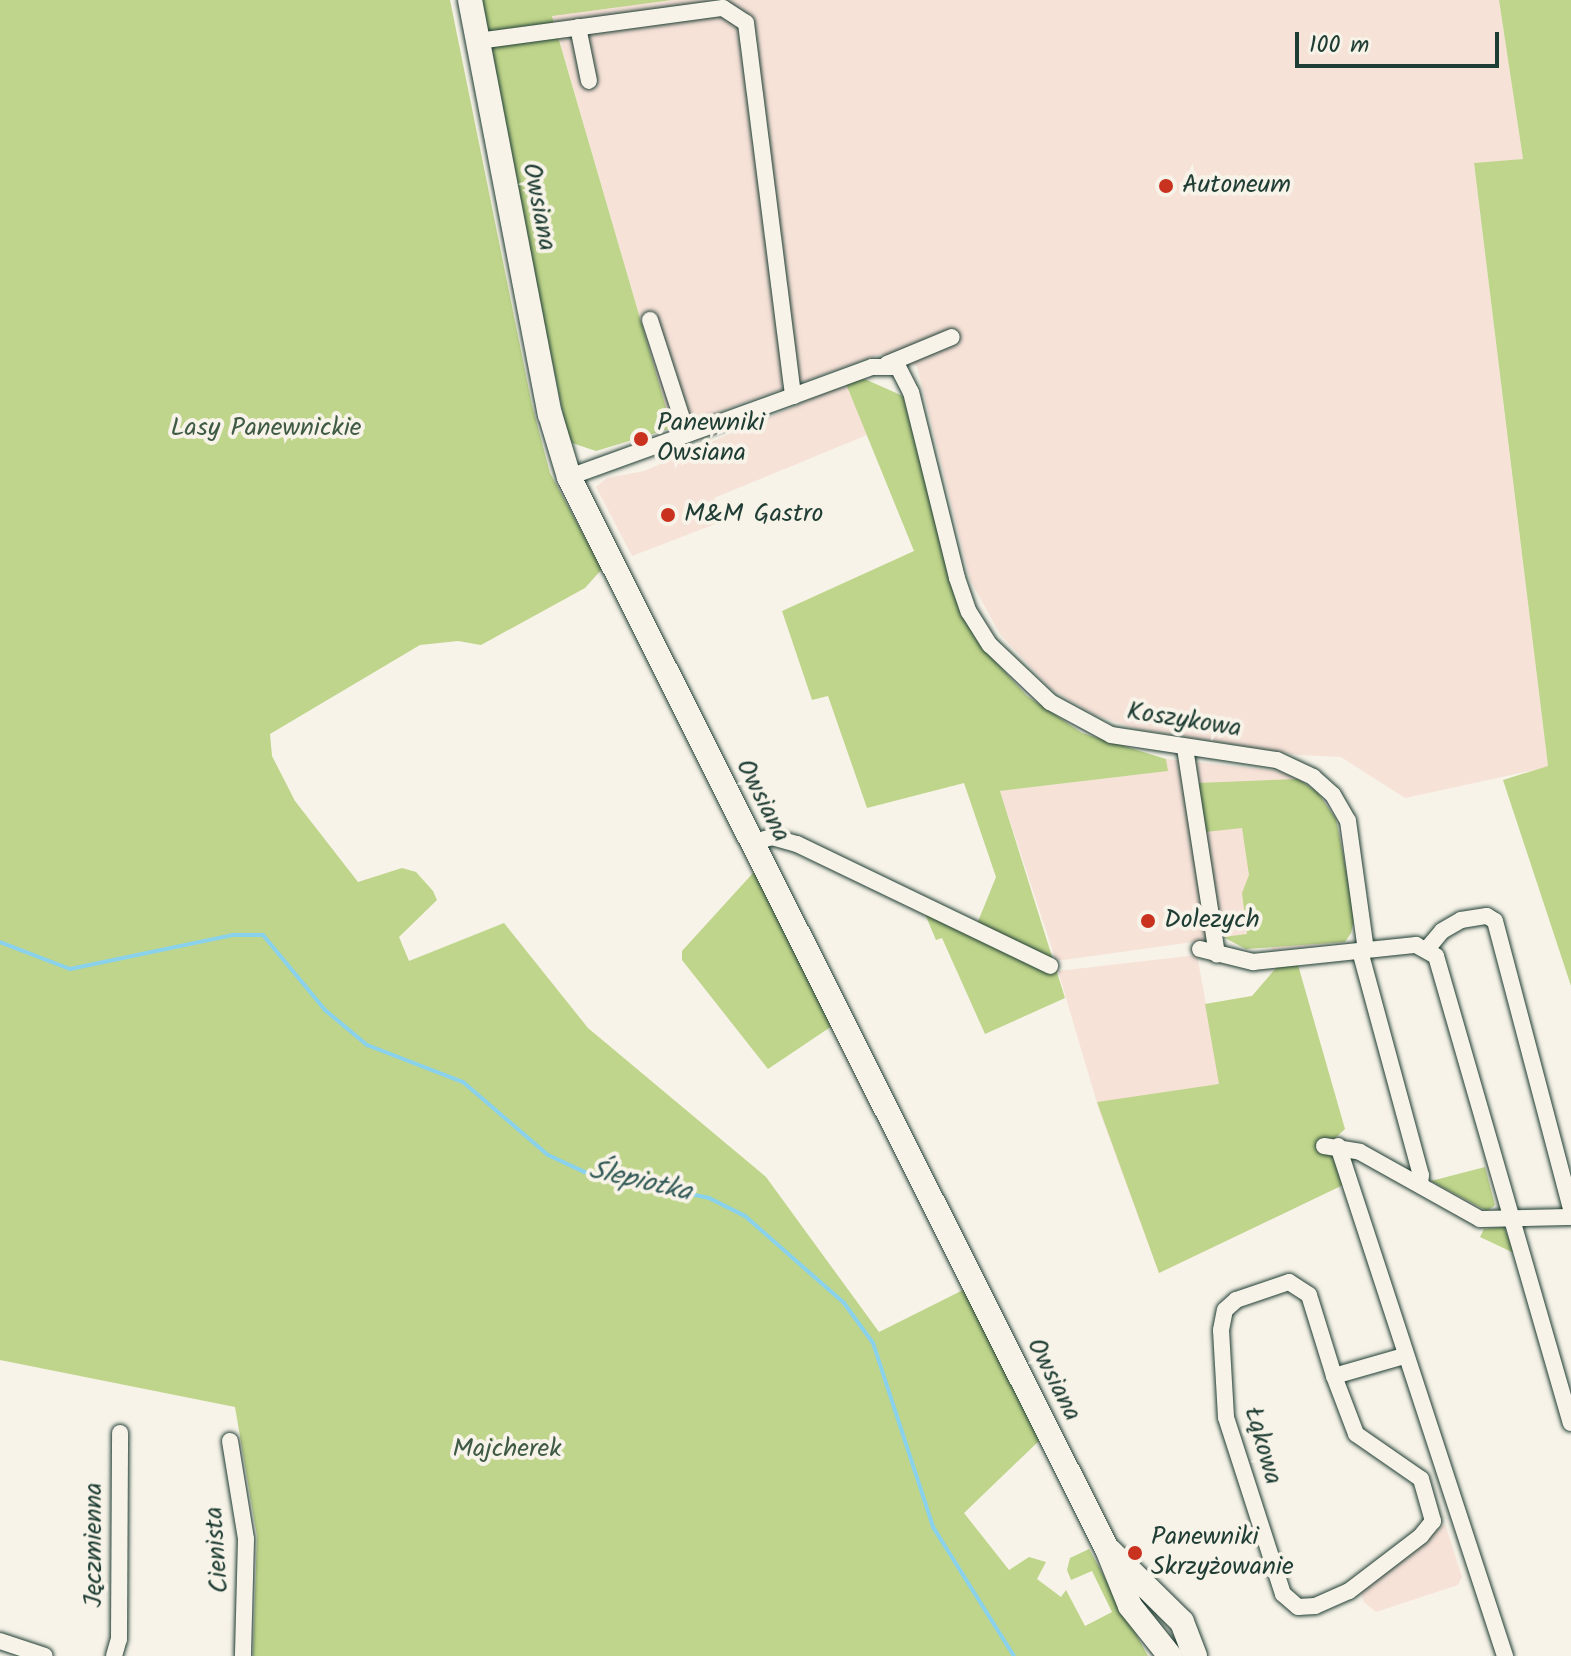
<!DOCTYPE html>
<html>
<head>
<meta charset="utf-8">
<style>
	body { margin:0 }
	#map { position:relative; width:1571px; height:1656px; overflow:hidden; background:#f7f3e8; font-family:Kalam,sans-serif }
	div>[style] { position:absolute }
	.built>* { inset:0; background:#f7e2d8 }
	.green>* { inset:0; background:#bfd58b }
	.stream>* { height:4px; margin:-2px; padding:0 2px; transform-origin:2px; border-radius:2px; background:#8ad1ec }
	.roads { filter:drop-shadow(0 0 2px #1f3d34) drop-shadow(0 0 2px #1f3d34) }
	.street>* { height:16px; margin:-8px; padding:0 8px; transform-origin:8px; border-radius:8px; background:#f7f3e8 }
	.secondary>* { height:24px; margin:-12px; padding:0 12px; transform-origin:12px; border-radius:12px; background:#f7f3e8 }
	.dots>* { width:22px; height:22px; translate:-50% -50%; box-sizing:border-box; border:4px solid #f7f3e8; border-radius:50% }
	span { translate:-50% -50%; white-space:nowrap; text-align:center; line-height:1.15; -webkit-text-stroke:8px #f7f3e8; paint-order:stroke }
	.poi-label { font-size:26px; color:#1f3d34 }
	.left { translate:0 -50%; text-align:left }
	.street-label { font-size:26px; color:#1f3d34 }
	.park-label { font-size:26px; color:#3f5b45 }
	.water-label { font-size:28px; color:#345b59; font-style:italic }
	.scale { position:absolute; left:1295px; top:32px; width:204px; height:36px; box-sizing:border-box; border:4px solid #1f3d34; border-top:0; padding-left:10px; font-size:24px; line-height:28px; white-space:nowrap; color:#1f3d34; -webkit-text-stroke:6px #f7f3e8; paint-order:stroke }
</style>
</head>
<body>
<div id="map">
	<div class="built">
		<div style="clip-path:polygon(672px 0,1499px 0,1523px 159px,1474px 164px,1548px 767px,1405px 798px,1341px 757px,1298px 755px,1137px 729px,1095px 715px,1051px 689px,1000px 634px,970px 580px,917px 366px,881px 354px,672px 428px,552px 15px)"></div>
		<div style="clip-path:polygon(846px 384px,867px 435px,714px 498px,723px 521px,632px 556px,596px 487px,607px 478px,644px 471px)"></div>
		<div style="clip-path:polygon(1166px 759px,1289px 772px,1318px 793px,1336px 819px,1355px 915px,1345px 942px,1272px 950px,1265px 932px,1056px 961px,1000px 791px,1167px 771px)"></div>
		<div style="clip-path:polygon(1197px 955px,1206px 1004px,1252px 996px,1277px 967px,1345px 1129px,1333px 1140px,1330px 1151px,1343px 1185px,1159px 1273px,1100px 1113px,1058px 971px)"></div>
		<div style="clip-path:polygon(1445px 1524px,1462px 1577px,1458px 1585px,1376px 1612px,1364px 1602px,1360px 1591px)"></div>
	</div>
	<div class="green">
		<div style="clip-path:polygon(0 0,450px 0,532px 405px,550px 473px,602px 569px,585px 588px,481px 645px,458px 641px,420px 645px,270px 734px,272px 756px,295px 801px,358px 882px,402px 868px,416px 872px,433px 891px,437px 900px,399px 937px,409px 961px,504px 923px,588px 1028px,766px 1177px,879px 1332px,967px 1288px,1042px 1438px,964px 1513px,1009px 1570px,1029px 1557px,1046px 1562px,1037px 1579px,1061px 1597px,1066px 1590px,1085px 1626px,1112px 1612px,1092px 1571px,1071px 1580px,1067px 1570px,1070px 1558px,1089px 1549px,1148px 1656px,253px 1656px,257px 1536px,235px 1407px,0 1360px)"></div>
		<div style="clip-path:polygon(477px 0,672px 0,552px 16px,672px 428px,596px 451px,569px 442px)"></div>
		<div style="clip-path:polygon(1499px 0,1571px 0,1571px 986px,1503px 780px,1548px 766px,1474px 163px,1523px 159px)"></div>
		<div style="clip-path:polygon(860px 377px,903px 396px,960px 612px,990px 656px,1027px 696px,1082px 733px,1166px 759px,1168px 771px,1000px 791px,1065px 998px,985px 1034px,942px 938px,936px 940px,922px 907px,977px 924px,996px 877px,964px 783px,867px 808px,828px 696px,812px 700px,782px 611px,914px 551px,846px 384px)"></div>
		<div style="clip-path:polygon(1298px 779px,1318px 793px,1336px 819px,1355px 915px,1351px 933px,1345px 942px,1246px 949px,1223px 937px,1247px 934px,1242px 893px,1249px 875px,1242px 828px,1205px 832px,1197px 783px)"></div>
		<div style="clip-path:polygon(753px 873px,759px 874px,835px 1024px,768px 1069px,682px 960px,682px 951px)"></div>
		<div style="clip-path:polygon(1298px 965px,1345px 1129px,1333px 1140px,1330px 1151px,1343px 1185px,1159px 1273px,1097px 1102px,1219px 1084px,1205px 1004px,1252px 996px,1277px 967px)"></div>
		<div style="clip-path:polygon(1485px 1167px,1495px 1205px,1487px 1211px,1431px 1181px)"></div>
		<div style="clip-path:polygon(1504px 1227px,1514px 1253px,1480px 1237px,1484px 1229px)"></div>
	</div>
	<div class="stream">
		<div style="left:0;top:942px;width:75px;rotate:21.1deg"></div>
		<div style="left:70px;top:969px;width:167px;rotate:-11.8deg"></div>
		<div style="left:233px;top:935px;width:30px"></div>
		<div style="left:263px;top:935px;width:97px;rotate:50.4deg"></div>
		<div style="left:325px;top:1010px;width:55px;rotate:39.8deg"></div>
		<div style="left:367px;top:1045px;width:103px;rotate:21.1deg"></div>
		<div style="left:463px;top:1082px;width:112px;rotate:40.7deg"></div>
		<div style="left:548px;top:1155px;width:40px;rotate:25deg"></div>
		<div style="left:584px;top:1172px;width:128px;rotate:11.7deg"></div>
		<div style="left:709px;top:1198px;width:40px;rotate:26.6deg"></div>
		<div style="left:745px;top:1216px;width:132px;rotate:41.3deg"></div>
		<div style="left:844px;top:1303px;width:49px;rotate:54.1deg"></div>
		<div style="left:873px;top:1343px;width:194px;rotate:71.9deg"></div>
		<div style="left:933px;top:1527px;width:152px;rotate:57.9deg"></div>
	</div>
	<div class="roads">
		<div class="street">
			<div style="left:578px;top:27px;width:55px;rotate:78.5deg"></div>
			<div style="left:478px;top:41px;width:247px;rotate:-7.7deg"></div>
			<div style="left:723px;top:8px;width:27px;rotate:33deg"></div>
			<div style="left:746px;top:23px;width:376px;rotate:82.8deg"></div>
			<div style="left:793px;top:396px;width:238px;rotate:160.1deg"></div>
			<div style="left:650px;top:320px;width:120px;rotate:72deg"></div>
			<div style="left:887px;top:364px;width:70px;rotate:-22.6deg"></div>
			<div style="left:793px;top:396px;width:84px;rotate:-20.2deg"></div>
			<div style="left:872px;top:367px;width:26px"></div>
			<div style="left:898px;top:367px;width:28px;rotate:63deg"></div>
			<div style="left:911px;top:392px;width:192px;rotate:76.1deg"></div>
			<div style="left:957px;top:578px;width:36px;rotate:71deg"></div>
			<div style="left:969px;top:612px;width:39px;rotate:58deg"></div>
			<div style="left:990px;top:645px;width:83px;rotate:43.5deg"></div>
			<div style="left:1050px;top:702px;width:69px;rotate:28.4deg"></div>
			<div style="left:1111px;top:735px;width:168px;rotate:8.6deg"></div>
			<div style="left:1277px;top:760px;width:40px;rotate:25deg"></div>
			<div style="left:1313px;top:777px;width:27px;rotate:42deg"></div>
			<div style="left:1333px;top:795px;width:30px;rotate:60deg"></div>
			<div style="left:1348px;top:821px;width:130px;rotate:82.1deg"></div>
			<div style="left:1185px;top:748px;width:209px;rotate:81.2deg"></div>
			<div style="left:751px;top:843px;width:22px;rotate:-16deg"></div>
			<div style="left:772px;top:837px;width:26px;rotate:16deg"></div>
			<div style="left:797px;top:844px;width:281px;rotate:25.7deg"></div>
			<div style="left:1200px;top:949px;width:55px;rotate:13.8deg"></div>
			<div style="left:1253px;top:962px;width:164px;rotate:-6deg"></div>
			<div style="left:1416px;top:945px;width:23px;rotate:29deg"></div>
			<div style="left:1436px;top:956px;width:486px;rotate:73.9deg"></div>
			<div style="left:1427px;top:949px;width:23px;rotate:-50deg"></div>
			<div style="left:1442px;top:931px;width:22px;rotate:-30deg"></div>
			<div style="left:1461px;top:920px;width:26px;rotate:-9deg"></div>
			<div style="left:1487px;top:916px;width:9px;rotate:32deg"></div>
			<div style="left:1495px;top:921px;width:298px;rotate:75.2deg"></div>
			<div style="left:1360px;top:951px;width:232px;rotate:74.8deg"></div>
			<div style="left:1421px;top:1175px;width:10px;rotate:96deg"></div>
			<div style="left:1324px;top:1146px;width:36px;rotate:9deg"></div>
			<div style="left:1360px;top:1152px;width:137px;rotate:29.2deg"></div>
			<div style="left:1480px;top:1219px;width:91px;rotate:-1.3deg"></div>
			<div style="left:1338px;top:1146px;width:537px;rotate:71.87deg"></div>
			<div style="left:1334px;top:1376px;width:62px;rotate:69.2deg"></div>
			<div style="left:1356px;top:1434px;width:79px;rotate:34.7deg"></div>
			<div style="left:1421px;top:1479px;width:44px;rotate:74.1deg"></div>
			<div style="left:1433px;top:1521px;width:19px;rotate:129deg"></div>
			<div style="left:1421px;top:1536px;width:91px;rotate:142.6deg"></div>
			<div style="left:1349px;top:1591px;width:37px;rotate:156deg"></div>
			<div style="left:1315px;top:1606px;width:17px;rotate:177deg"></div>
			<div style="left:1298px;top:1607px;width:20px;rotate:-139deg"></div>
			<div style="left:1283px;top:1594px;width:186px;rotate:-107.9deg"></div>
			<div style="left:1226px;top:1417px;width:87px;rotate:-93.3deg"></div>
			<div style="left:1221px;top:1330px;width:20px;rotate:-79deg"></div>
			<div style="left:1225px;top:1310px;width:15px;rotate:-42deg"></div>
			<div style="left:1236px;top:1300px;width:56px;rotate:-18.8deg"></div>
			<div style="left:1289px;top:1282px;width:24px;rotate:33deg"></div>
			<div style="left:1309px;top:1295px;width:85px;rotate:72.8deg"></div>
			<div style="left:1334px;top:1376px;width:73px;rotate:-15.9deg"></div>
			<div style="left:230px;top:1441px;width:99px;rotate:80.7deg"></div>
			<div style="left:246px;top:1539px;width:117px;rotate:91.5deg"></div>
			<div style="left:0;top:1641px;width:47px;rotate:18.4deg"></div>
			<div style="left:114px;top:1656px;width:18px;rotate:-74deg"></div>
			<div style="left:119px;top:1639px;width:206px;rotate:-89.7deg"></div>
		</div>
		<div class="secondary">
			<div style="left:470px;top:0;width:422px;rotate:79.1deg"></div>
			<div style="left:550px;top:414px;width:66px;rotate:73.2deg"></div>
			<div style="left:569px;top:477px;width:1199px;rotate:63.35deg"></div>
			<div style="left:1107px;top:1549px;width:61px;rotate:68deg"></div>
			<div style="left:1130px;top:1606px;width:64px;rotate:51.3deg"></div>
			<div style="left:1110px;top:1551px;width:101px;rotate:44.6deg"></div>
			<div style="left:1182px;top:1622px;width:36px;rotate:69deg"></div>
		</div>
	</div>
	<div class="dots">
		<div style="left:1166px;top:186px;background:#c8321e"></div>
		<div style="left:641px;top:439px;background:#c8321e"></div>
		<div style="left:668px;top:515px;background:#c8321e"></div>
		<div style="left:1148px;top:921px;background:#c8321e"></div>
		<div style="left:1135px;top:1553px;background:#c8321e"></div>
	</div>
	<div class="poi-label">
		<span class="left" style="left:1182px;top:186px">Autoneum</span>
		<span class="left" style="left:657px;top:439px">Panewniki<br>Owsiana</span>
		<span class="left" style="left:684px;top:515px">M&amp;M Gastro</span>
		<span class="left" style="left:1164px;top:921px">Dolezych</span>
		<span class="left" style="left:1151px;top:1553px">Panewniki<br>Skrzyżowanie</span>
	</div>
	<div class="street-label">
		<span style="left:538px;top:207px;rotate:79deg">Owsiana</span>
		<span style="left:1184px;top:721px;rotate:9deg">Koszykowa</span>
		<span style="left:762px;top:801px;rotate:63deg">Owsiana</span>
		<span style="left:1053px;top:1380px;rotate:63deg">Owsiana</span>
		<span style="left:1262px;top:1446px;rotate:74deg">Łąkowa</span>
		<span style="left:95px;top:1545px;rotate:-90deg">Jęczmienna</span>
		<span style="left:218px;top:1550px;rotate:-94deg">Cienista</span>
	</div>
	<div class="park-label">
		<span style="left:266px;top:429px">Lasy Panewnickie</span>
		<span style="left:507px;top:1450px">Majcherek</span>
	</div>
	<div class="water-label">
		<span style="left:640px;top:1182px;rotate:13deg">Ślepiotka</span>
	</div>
	<div class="scale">100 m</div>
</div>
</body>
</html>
